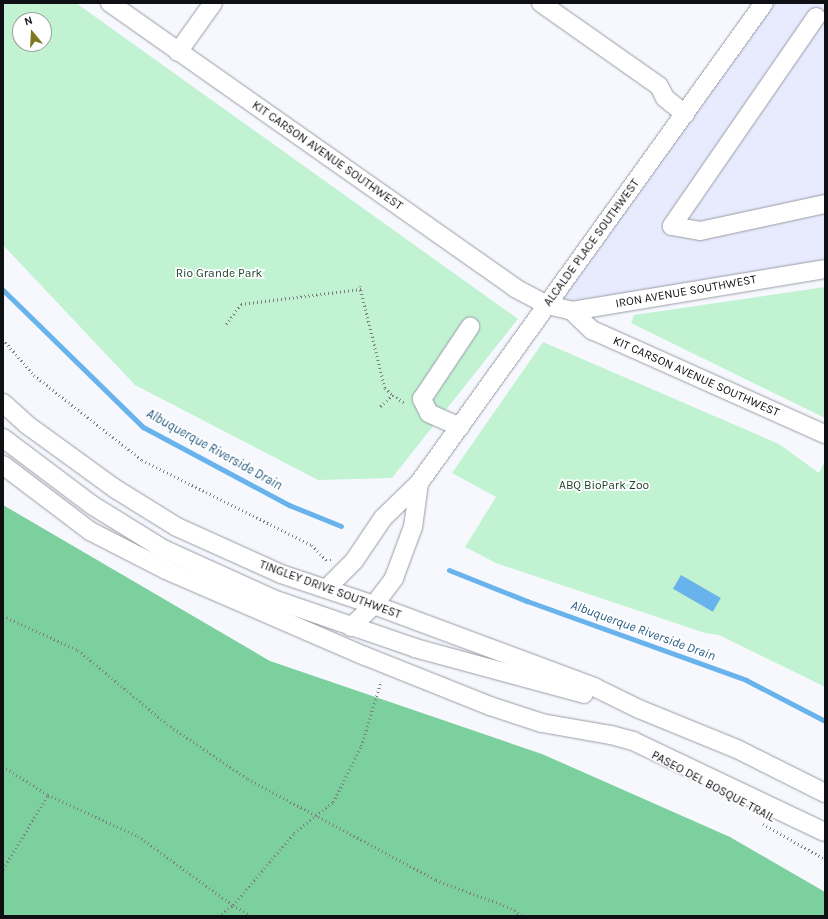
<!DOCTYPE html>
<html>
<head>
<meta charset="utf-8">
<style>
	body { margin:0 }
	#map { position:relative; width:828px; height:919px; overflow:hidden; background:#f6f8fe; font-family:Karla,sans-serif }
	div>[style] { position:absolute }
	.built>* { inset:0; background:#e8ebfd }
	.green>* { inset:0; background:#c1f3d2 }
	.forest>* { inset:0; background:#7bd09d }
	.water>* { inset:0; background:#69b3ec; transform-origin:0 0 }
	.stream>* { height:5px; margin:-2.5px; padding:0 2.5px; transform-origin:2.5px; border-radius:2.5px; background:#69b3ec }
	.path>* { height:2.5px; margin-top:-1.25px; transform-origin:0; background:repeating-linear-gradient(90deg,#7c7e82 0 1px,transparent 0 4px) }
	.roads { filter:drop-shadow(0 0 1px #999ba4) drop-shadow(0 0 1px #999ba4) }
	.minor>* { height:18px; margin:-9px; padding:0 9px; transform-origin:9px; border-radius:9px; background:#fff }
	span { translate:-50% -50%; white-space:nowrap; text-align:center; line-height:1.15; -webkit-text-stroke:3.5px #fff; paint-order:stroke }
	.street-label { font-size:12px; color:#0f1013 }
	.park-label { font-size:12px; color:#1a3e29 }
	.water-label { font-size:13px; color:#255a81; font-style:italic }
	.frame { position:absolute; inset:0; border:4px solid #0f1013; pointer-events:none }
	.north { position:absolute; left:12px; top:12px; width:40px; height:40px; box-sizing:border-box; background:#fff; border:1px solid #9f9fa1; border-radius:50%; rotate:342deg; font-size:11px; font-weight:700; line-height:16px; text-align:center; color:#0f1013 }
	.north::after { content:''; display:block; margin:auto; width:14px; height:18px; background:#7d791f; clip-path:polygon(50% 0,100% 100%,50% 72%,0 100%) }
</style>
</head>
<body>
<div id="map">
	<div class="built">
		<div style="clip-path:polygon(771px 3px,825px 3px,825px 269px,547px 305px)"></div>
	</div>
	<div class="green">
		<div style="clip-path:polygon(evenodd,3px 3px,76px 3px,518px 319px,392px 478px,318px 480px,135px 385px,3px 245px,3px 3px,20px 20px,44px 20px,44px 44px,20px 44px,20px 20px)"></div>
		<div style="clip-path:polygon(825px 287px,825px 418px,631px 323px,634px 315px)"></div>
		<div style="clip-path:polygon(543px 342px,779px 444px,819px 473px,825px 461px,825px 687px,719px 635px,705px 633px,496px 563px,465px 547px,496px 497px,452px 473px)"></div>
	</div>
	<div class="forest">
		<div style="clip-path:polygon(3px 505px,270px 661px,542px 754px,730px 837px,825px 892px,825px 916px,3px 916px)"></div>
	</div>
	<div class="water">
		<div style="left:681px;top:575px;width:46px;height:16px;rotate:30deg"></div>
	</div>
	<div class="stream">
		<div style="left:3px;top:290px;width:196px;rotate:44.4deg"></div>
		<div style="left:143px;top:427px;width:166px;rotate:28.1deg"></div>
		<div style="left:289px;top:505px;width:56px;rotate:22deg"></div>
		<div style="left:449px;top:570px;width:84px;rotate:21.7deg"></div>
		<div style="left:527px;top:601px;width:233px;rotate:19.8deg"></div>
		<div style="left:746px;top:680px;width:89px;rotate:27.4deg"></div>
	</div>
	<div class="path">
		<div style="left:360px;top:286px;width:105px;rotate:76.2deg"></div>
		<div style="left:385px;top:388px;width:11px;rotate:41deg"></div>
		<div style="left:393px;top:395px;width:18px;rotate:137deg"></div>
		<div style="left:226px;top:324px;width:25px;rotate:-53deg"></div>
		<div style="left:241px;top:304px;width:121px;rotate:-7.1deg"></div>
		<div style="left:3px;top:339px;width:48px;rotate:49.3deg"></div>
		<div style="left:34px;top:375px;width:137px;rotate:38.2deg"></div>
		<div style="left:142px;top:460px;width:190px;rotate:26.6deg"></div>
		<div style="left:312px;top:545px;width:21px;rotate:47deg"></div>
		<div style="left:326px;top:560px;width:5px"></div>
		<div style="left:393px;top:395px;width:14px;rotate:34deg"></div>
		<div style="left:3px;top:616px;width:82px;rotate:24.4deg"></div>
		<div style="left:78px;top:650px;width:116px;rotate:39.7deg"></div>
		<div style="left:167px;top:724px;width:98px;rotate:34.2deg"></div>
		<div style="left:248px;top:779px;width:213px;rotate:28.2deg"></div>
		<div style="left:436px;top:880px;width:80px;rotate:20.5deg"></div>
		<div style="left:511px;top:908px;width:14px;rotate:36deg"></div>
		<div style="left:3px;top:766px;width:54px;rotate:32.8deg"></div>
		<div style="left:48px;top:795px;width:99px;rotate:24.5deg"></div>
		<div style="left:138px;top:836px;width:117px;rotate:36deg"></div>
		<div style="left:233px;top:905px;width:94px;rotate:-49.7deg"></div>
		<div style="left:294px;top:833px;width:50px;rotate:-38.5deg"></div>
		<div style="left:333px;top:802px;width:63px;rotate:-63.4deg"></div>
		<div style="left:361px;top:746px;width:68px;rotate:-72.9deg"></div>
		<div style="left:763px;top:824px;width:71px;rotate:29.4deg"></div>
		<div style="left:3px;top:869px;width:87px;rotate:-58.7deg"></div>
		<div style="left:218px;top:916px;width:19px;rotate:-36deg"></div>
		<div style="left:233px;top:905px;width:21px;rotate:31deg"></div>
	</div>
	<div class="roads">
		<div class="minor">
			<div style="left:110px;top:3px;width:495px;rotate:35.1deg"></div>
			<div style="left:515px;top:288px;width:36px;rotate:28deg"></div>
			<div style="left:547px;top:305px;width:26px;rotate:13deg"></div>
			<div style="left:572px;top:311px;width:256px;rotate:-9.4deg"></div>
			<div style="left:541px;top:3px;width:144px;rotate:35.1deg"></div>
			<div style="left:659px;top:86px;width:13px;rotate:63deg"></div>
			<div style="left:665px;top:98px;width:26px;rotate:39deg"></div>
			<div style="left:816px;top:17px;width:254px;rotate:124.6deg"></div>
			<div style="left:672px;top:226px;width:28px;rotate:10deg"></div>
			<div style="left:700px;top:231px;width:128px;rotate:-12.2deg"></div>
			<div style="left:178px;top:52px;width:60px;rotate:-54.5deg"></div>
			<div style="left:572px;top:311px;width:28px;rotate:44deg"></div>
			<div style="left:592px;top:330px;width:255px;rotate:24.1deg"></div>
			<div style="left:3px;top:403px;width:31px;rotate:42deg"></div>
			<div style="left:26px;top:424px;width:109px;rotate:36deg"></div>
			<div style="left:114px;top:488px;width:74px;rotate:31.8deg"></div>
			<div style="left:177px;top:527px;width:114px;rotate:24.3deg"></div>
			<div style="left:281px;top:574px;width:98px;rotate:18.4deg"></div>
			<div style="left:374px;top:605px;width:235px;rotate:20.4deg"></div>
			<div style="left:594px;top:687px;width:50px;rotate:26.1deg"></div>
			<div style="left:639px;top:709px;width:106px;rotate:22.2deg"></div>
			<div style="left:737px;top:749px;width:98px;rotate:26.6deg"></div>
			<div style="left:460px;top:427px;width:34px;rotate:-156deg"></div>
			<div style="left:429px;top:413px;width:16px;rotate:-117deg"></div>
			<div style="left:422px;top:399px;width:87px;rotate:-56.3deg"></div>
			<div style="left:3px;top:438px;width:111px;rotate:37deg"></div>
			<div style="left:92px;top:505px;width:84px;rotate:31.8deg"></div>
			<div style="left:163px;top:549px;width:121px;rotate:24.4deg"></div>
			<div style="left:273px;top:599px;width:150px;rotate:19deg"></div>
			<div style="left:415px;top:648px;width:175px;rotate:15.2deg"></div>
			<div style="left:3px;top:465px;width:109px;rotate:37.2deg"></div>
			<div style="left:90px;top:531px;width:85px;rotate:27.2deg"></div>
			<div style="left:166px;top:570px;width:217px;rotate:23.4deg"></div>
			<div style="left:365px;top:656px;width:135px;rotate:21.8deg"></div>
			<div style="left:490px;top:706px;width:55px;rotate:18.1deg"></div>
			<div style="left:542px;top:723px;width:70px;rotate:9.9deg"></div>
			<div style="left:611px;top:735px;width:23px;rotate:15deg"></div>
			<div style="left:633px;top:741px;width:212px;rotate:25.4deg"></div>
			<div style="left:327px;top:588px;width:38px;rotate:-45deg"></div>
			<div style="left:354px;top:561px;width:52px;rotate:-56deg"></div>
			<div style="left:383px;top:518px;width:50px;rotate:-44.2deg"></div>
			<div style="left:419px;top:483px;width:591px;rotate:-54.29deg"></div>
			<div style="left:351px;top:627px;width:32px;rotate:-44deg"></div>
			<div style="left:374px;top:605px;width:34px;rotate:-53deg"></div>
			<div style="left:394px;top:578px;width:54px;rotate:-69.6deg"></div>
			<div style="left:413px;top:527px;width:44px;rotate:-82.2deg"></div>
		</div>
	</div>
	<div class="street-label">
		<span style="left:327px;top:156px;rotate:35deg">KIT CARSON AVENUE SOUTHWEST</span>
		<span style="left:592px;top:243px;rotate:-54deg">ALCALDE PLACE SOUTHWEST</span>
		<span style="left:686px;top:292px;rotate:-10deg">IRON AVENUE SOUTHWEST</span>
		<span style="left:696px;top:377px;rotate:24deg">KIT CARSON AVENUE SOUTHWEST</span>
		<span style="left:330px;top:590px;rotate:20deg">TINGLEY DRIVE SOUTHWEST</span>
		<span style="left:713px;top:787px;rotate:28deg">PASEO DEL BOSQUE TRAIL</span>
	</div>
	<div class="park-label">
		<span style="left:219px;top:274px">Rio Grande Park</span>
		<span style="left:604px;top:486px">ABQ BioPark Zoo</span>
	</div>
	<div class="water-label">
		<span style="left:214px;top:450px;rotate:29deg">Albuquerque Riverside Drain</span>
		<span style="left:643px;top:631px;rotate:20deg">Albuquerque Riverside Drain</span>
	</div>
	<div class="frame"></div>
	<div class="north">N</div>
</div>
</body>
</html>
